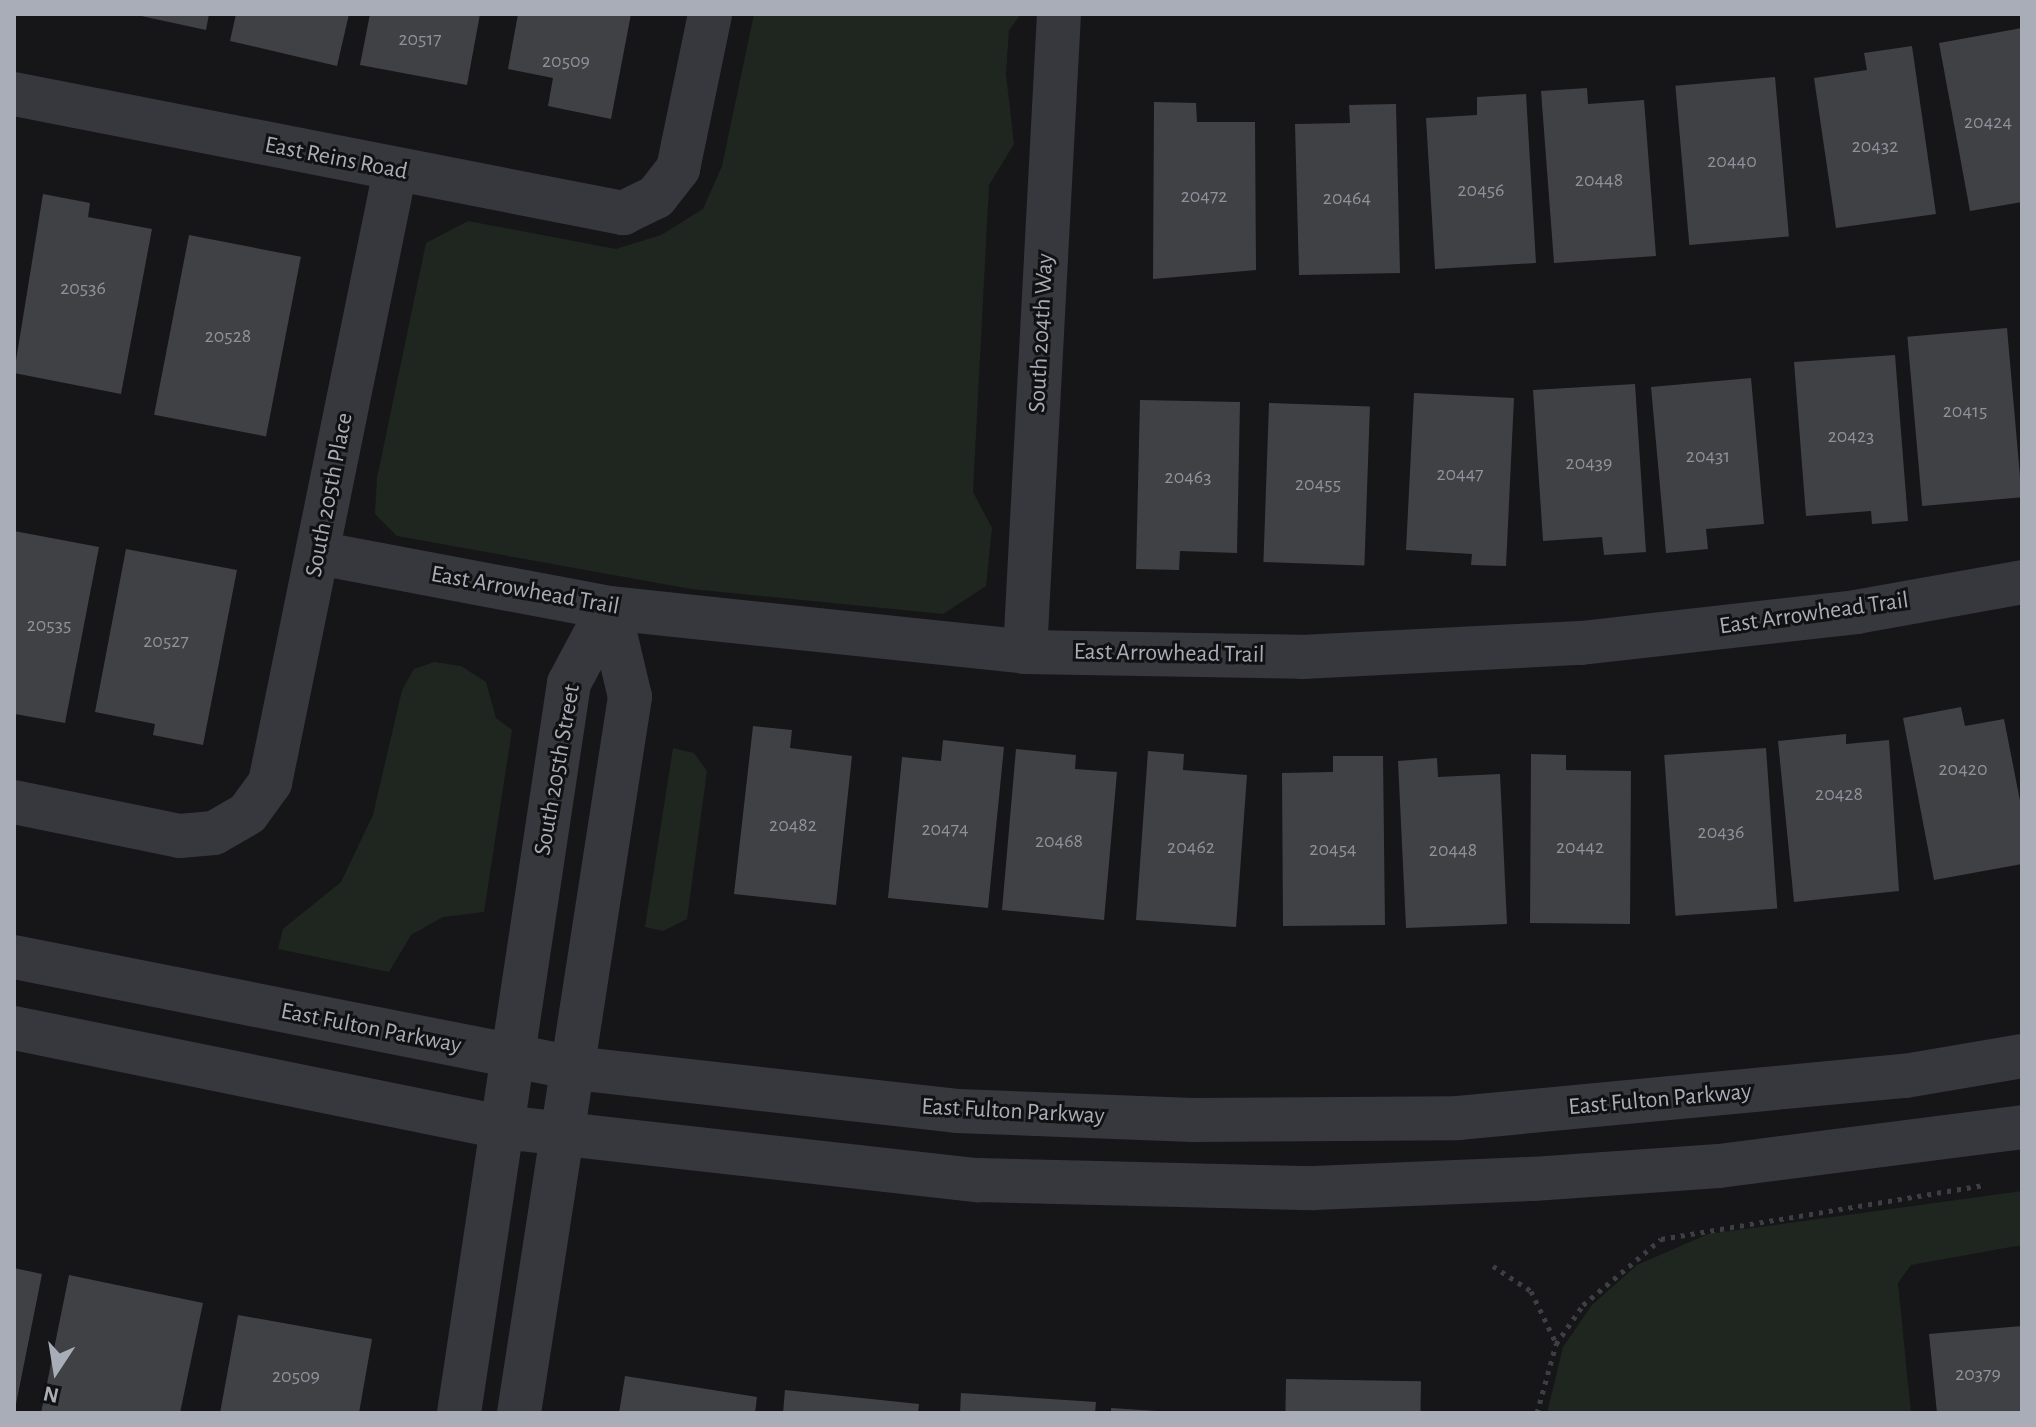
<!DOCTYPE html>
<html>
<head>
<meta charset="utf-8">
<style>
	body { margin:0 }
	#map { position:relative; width:2036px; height:1427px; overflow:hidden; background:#161618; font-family:"Alegreya Sans",sans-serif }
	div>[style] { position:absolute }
	.green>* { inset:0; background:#1e261f }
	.building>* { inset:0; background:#404145; transform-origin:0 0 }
	.path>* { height:5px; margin-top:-2.5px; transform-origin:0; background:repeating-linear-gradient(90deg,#3d3f44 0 4px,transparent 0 10px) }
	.street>* { height:44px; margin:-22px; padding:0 22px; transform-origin:22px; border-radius:22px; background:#37383d }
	span { translate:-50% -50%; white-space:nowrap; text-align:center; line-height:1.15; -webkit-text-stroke:6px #111113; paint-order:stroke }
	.number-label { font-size:20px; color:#8e929b }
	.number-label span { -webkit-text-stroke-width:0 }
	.street-label { font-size:24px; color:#a8adb8 }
	.frame { position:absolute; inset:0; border:16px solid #a8adb8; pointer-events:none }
	.north { position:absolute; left:16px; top:1331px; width:80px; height:80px; -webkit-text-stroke:6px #111113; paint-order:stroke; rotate:192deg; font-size:22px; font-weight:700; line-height:32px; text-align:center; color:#a8adb8 }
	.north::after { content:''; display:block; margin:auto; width:28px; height:36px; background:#a8adb8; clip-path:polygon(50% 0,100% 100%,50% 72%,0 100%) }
</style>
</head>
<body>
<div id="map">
	<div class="green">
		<div style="clip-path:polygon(754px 14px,1021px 14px,1009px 30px,1006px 74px,1014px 144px,989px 185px,973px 492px,992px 528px,986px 586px,943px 614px,691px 589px,397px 536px,375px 514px,377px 478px,426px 243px,468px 221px,616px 249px,661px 235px,703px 209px,722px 166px)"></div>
		<div style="clip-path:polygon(434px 662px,461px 666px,486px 682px,496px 718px,512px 730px,484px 912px,443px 917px,411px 935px,389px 972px,278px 949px,283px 929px,341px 882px,373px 815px,402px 690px,414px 669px)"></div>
		<div style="clip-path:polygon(673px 748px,694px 753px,707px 771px,687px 919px,663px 931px,645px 927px)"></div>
		<div style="clip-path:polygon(2022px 1191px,2022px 1245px,1911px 1265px,1898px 1283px,1911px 1413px,1547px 1413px,1563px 1347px,1592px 1305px,1637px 1265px,1708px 1234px)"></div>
	</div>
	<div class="building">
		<div style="clip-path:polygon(132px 14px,209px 14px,206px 30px)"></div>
		<div style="clip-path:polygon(236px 14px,349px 14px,337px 66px,230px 41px)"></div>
		<div style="clip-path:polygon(370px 14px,480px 14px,467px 85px,360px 65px)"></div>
		<div style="clip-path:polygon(518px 14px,631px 14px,611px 119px,548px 106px,553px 78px,508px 69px)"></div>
		<div style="clip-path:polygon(2022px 28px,2022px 202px,1970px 211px,1939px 43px)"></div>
		<div style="clip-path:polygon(1912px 46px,1936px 214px,1836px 228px,1814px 78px,1867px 70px,1864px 53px)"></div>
		<div style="left:1775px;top:77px;width:160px;height:100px;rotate:85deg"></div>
		<div style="clip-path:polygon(1587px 88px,1588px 104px,1644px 100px,1656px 256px,1554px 263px,1541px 91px)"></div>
		<div style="clip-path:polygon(1526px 94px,1536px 263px,1435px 269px,1426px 118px,1477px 115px,1477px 97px)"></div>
		<div style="clip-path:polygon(1154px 102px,1196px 103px,1197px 122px,1255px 122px,1256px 270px,1153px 279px)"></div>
		<div style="clip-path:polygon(1396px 104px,1400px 273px,1299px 275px,1295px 124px,1350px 123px,1349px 105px)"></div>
		<div style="clip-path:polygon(43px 194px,90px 203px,88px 217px,152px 229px,121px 394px,14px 373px)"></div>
		<div style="left:189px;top:235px;width:114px;height:183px;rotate:11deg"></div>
		<div style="left:2007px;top:328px;width:170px;height:100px;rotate:85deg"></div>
		<div style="clip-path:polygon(1895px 355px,1908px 521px,1872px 524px,1871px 511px,1806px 516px,1794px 362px)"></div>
		<div style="clip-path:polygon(1751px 378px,1764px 524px,1706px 529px,1708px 549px,1666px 553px,1651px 387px)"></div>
		<div style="clip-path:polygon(1635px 384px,1646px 552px,1604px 555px,1602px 537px,1543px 541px,1533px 390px)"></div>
		<div style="clip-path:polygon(1414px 393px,1514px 398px,1506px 566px,1471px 565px,1472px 554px,1406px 550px)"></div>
		<div style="clip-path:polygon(1140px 400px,1240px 402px,1237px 553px,1180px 551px,1179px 570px,1136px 569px)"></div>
		<div style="left:1269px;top:403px;width:101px;height:159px;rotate:2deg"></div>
		<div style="clip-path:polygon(14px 531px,99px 547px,65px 723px,15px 714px)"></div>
		<div style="clip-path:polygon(126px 549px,237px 570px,203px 745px,153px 735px,155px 724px,95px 712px)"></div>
		<div style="clip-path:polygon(1961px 707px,1965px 726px,2004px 719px,2022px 811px,2022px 864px,1934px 880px,1903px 718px)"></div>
		<div style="clip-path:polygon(753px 726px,792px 730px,790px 748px,852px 756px,836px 905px,734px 894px)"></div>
		<div style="clip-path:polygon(1846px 734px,1846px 744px,1889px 740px,1899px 891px,1794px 902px,1778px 741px)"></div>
		<div style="clip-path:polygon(943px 740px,1004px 747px,988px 908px,888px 898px,902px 757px,941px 761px)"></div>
		<div style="left:1766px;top:748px;width:161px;height:102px;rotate:86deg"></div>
		<div style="clip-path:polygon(1016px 749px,1076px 755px,1075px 769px,1117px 772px,1104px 920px,1002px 910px)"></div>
		<div style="clip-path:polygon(1148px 751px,1184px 754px,1183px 770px,1247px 775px,1236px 927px,1136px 920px)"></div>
		<div style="clip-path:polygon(1531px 754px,1566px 755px,1566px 770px,1631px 771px,1630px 924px,1530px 923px)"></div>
		<div style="clip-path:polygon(1333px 756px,1383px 756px,1385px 925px,1283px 926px,1282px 773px,1333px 772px)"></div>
		<div style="clip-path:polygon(1437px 758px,1438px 777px,1500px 774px,1507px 924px,1406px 928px,1398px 761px)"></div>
		<div style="clip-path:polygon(14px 1268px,42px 1274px,15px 1409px,14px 1409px)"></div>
		<div style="clip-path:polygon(69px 1275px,203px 1303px,180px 1413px,41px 1413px)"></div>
		<div style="clip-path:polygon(238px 1315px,372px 1339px,359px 1413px,220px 1413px)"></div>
		<div style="clip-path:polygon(2022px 1326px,2022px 1413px,1937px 1413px,1929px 1334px)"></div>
		<div style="clip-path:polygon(625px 1376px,757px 1397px,755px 1413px,619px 1413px)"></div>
		<div style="left:1286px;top:1379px;width:135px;height:34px;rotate:1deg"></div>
		<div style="clip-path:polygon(785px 1390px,919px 1404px,918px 1413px,783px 1413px)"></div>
		<div style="clip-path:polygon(961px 1393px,1096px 1402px,1095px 1413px,960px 1413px)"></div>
		<div style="clip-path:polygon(1111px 1408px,1157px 1411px,1157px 1413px,1111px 1413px)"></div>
	</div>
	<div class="path">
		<div style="left:1493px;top:1266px;width:45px;rotate:33.3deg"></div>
		<div style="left:1531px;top:1291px;width:58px;rotate:64.3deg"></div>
		<div style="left:1537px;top:1413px;width:72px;rotate:-74.6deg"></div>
		<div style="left:1556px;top:1344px;width:47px;rotate:-55.3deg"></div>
		<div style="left:1583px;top:1305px;width:102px;rotate:-40.2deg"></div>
		<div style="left:1661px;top:1239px;width:326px;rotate:-9.5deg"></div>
	</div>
	<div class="street">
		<div style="left:14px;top:94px;width:621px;rotate:11.06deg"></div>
		<div style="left:623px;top:213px;width:37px;rotate:-26deg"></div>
		<div style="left:656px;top:197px;width:36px;rotate:-52deg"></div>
		<div style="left:678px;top:169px;width:158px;rotate:-78.3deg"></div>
		<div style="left:318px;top:553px;width:296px;rotate:10.7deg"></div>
		<div style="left:609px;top:608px;width:418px;rotate:6deg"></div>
		<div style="left:1025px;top:652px;width:277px;rotate:1deg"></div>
		<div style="left:1302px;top:657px;width:279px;rotate:-2.9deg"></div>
		<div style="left:1581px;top:643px;width:277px;rotate:-6.4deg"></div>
		<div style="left:1856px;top:612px;width:169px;rotate:-10.2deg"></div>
		<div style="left:1025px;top:652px;width:639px;rotate:-86.95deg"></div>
		<div style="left:14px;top:802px;width:169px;rotate:11.6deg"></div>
		<div style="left:180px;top:836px;width:34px;rotate:-5deg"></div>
		<div style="left:214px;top:833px;width:39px;rotate:-30deg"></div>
		<div style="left:248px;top:813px;width:37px;rotate:-54deg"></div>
		<div style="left:270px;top:783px;width:625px;rotate:-78.46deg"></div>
		<div style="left:14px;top:957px;width:571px;rotate:11.21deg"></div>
		<div style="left:574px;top:1068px;width:385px;rotate:6.4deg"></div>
		<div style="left:957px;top:1111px;width:236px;rotate:2.2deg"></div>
		<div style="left:1193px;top:1120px;width:265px;rotate:-0.4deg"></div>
		<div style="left:1458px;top:1118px;width:449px;rotate:-5.4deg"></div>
		<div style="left:1905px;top:1076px;width:119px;rotate:-9.7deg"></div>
		<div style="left:14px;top:1028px;width:498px;rotate:11.5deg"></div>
		<div style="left:502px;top:1127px;width:479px;rotate:6.4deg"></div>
		<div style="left:978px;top:1180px;width:336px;rotate:1.4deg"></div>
		<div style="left:1314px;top:1188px;width:219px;rotate:-2.4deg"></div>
		<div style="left:1533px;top:1179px;width:186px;rotate:-4deg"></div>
		<div style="left:1719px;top:1166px;width:305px;rotate:-7.3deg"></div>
		<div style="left:459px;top:1413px;width:738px;rotate:-81.43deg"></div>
		<div style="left:569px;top:683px;width:85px;rotate:-61.9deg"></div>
		<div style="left:519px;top:1413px;width:725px;rotate:-81.19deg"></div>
		<div style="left:630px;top:697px;width:91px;rotate:-103.3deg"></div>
	</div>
	<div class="number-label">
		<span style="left:420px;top:39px">20517</span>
		<span style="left:566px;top:61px">20509</span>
		<span style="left:1988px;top:122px">20424</span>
		<span style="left:1875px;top:146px">20432</span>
		<span style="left:1732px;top:161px">20440</span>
		<span style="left:1599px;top:180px">20448</span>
		<span style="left:1481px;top:190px">20456</span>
		<span style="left:1204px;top:196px">20472</span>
		<span style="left:1347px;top:198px">20464</span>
		<span style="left:83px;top:288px">20536</span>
		<span style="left:228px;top:336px">20528</span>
		<span style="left:1965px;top:411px">20415</span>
		<span style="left:1851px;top:436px">20423</span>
		<span style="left:1708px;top:456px">20431</span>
		<span style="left:1589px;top:463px">20439</span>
		<span style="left:1460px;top:474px">20447</span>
		<span style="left:1188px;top:477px">20463</span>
		<span style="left:1318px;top:484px">20455</span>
		<span style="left:49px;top:625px">20535</span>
		<span style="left:166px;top:641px">20527</span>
		<span style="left:1963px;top:769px">20420</span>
		<span style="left:1839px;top:794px">20428</span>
		<span style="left:793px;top:825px">20482</span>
		<span style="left:945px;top:829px">20474</span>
		<span style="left:1721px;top:832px">20436</span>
		<span style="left:1059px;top:841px">20468</span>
		<span style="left:1191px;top:847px">20462</span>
		<span style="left:1580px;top:847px">20442</span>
		<span style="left:1333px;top:849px">20454</span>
		<span style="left:1453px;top:850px">20448</span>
		<span style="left:1978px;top:1374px">20379</span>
		<span style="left:296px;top:1376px">20509</span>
	</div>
	<div class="street-label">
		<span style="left:336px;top:159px;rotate:11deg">East Reins Road</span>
		<span style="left:1042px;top:333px;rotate:-87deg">South 204th Way</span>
		<span style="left:330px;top:495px;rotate:-79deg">South 205th Place</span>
		<span style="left:525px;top:591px;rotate:10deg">East Arrowhead Trail</span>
		<span style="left:1814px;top:614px;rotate:-8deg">East Arrowhead Trail</span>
		<span style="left:1169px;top:654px;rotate:1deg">East Arrowhead Trail</span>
		<span style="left:558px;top:770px;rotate:-80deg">South 205th Street</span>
		<span style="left:371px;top:1029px;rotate:11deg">East Fulton Parkway</span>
		<span style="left:1660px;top:1100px;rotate:-5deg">East Fulton Parkway</span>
		<span style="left:1013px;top:1112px;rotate:3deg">East Fulton Parkway</span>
	</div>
	<div class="frame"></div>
	<div class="north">N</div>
</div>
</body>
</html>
